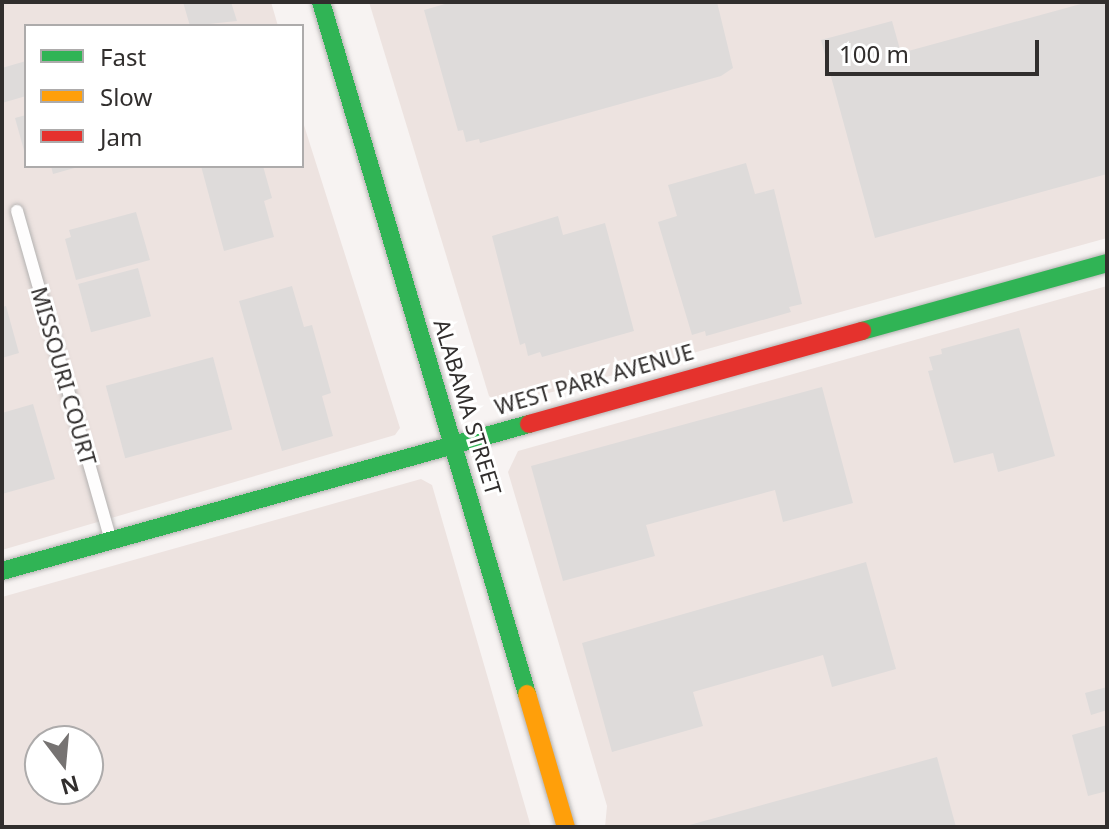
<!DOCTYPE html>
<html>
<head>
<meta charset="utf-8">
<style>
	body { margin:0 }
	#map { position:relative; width:1109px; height:829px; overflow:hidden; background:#f7f3f2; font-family:"Noto Sans",sans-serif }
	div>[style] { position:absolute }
	.built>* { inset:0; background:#ede3e0 }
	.building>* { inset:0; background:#dedbda; transform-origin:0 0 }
	.roads { filter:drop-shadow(0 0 2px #b4b2b1) drop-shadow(0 0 2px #b4b2b1) }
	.street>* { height:12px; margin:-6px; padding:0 6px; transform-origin:6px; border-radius:6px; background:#fefdfd }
	.fast>* { height:18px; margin:-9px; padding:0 9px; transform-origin:9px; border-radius:9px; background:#30b455 }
	.slow>* { height:18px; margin:-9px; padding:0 9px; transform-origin:9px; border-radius:9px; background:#ff9f0a }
	.jam>* { height:18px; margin:-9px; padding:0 9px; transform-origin:9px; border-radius:9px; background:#e5322d }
	span { translate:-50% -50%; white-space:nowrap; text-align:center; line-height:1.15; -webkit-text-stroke:6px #fff; paint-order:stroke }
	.street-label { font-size:22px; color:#312e2d }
	.frame { position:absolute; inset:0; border:4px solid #312e2d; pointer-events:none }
	.legend { position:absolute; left:24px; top:24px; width:280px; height:144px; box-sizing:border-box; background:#fff; border:2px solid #adabab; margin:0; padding:10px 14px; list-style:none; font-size:24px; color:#312e2d }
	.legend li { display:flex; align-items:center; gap:16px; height:40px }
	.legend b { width:40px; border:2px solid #adabab }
	.north { position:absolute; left:24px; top:725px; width:80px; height:80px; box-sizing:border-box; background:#fff; border:2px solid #adabab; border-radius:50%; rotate:164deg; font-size:22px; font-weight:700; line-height:32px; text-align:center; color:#312e2d }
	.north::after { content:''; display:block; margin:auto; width:28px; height:36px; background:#767372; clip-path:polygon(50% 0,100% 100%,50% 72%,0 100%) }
	.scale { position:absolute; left:825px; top:40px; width:214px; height:36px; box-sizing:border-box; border:4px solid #312e2d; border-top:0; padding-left:10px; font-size:24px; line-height:28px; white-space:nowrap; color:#312e2d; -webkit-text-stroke:6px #fff; paint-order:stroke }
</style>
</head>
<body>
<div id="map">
	<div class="built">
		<div style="clip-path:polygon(2px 2px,271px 2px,278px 26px,26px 26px,26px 166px,302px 166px,302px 119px,400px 428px,395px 435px,2px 550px)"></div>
		<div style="clip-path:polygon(369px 2px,1107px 2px,1107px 238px,502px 406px,489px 396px)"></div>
		<div style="clip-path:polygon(1107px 286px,1107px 827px,605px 827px,607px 806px,508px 472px,518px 451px)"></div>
		<div style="clip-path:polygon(evenodd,421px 479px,432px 485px,531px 827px,2px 827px,2px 597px,421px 479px,88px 741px,88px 789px,40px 789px,40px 741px,88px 741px)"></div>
	</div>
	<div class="building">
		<div style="clip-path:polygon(183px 2px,231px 2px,237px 21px,190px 26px)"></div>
		<div style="clip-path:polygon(452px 2px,717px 2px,733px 68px,721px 76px,480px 143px,479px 139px,466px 142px,463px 130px,458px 131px,424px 10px)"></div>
		<div style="clip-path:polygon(1088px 2px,1107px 2px,1107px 174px,875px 238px,821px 40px,892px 21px,901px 53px)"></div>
		<div style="clip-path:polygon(26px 61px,26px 96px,2px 103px,2px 68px)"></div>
		<div style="clip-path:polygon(26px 115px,26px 154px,25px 154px,15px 118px)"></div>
		<div style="clip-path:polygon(746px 163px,755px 194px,774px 189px,802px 304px,789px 307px,791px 312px,706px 336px,705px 331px,692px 335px,658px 222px,677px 216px,668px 185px)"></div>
		<div style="clip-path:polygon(51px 166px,78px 166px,78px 167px,53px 174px)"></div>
		<div style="clip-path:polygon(201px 166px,263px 166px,272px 198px,264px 201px,274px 237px,224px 251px)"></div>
		<div style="clip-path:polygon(136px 212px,150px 260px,76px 280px,65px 239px,71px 237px,69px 230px)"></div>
		<div style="clip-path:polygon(558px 216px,563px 235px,605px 223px,634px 331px,542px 357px,540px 352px,528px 356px,525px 343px,520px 345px,492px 236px)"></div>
		<div style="left:138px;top:268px;width:50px;height:62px;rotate:75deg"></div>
		<div style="clip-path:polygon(292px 286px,304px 327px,312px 325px,331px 393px,322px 396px,333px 436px,282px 451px,239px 301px)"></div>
		<div style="clip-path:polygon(6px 306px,19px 353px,2px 358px,2px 307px)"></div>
		<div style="clip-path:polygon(1019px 328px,1055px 456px,998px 472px,993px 453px,954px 463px,928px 371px,933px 370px,929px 357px,942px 354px,941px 349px)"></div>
		<div style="left:213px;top:357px;width:75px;height:111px;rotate:75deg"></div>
		<div style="clip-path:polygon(822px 387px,853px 503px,783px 522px,775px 490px,646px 525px,655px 556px,563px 581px,531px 466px)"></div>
		<div style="clip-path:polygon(33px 404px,55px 479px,2px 494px,2px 413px)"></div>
		<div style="clip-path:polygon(866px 562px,896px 669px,832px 687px,823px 655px,693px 692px,703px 726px,612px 752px,582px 643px)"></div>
		<div style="clip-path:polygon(1107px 687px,1107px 710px,1091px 715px,1085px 693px)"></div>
		<div style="clip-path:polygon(1107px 725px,1107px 791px,1088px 796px,1072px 735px)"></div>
		<div style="clip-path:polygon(937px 757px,956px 827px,686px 827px,686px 826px)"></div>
	</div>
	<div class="roads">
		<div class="street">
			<div style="left:17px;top:211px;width:342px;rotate:74.1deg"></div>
		</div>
		<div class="fast">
			<div style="left:321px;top:2px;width:722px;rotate:73.42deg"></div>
			<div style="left:862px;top:331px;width:254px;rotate:-15.5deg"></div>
			<div style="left:2px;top:571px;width:547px;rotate:-15.59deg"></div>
		</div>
		<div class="slow">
			<div style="left:527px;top:694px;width:139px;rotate:73.7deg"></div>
		</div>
		<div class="jam">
			<div style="left:529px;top:424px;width:346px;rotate:-15.6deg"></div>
		</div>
	</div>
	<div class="street-label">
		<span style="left:64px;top:376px;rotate:74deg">MISSOURI COURT</span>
		<span style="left:594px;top:379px;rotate:-16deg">WEST PARK AVENUE</span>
		<span style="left:468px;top:407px;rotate:73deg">ALABAMA STREET</span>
	</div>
	<div class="frame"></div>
	<ul class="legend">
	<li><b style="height:10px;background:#30b455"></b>Fast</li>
	<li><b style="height:10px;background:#ff9f0a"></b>Slow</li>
	<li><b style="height:10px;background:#e5322d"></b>Jam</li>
	</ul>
	<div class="north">N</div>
	<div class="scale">100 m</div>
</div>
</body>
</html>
